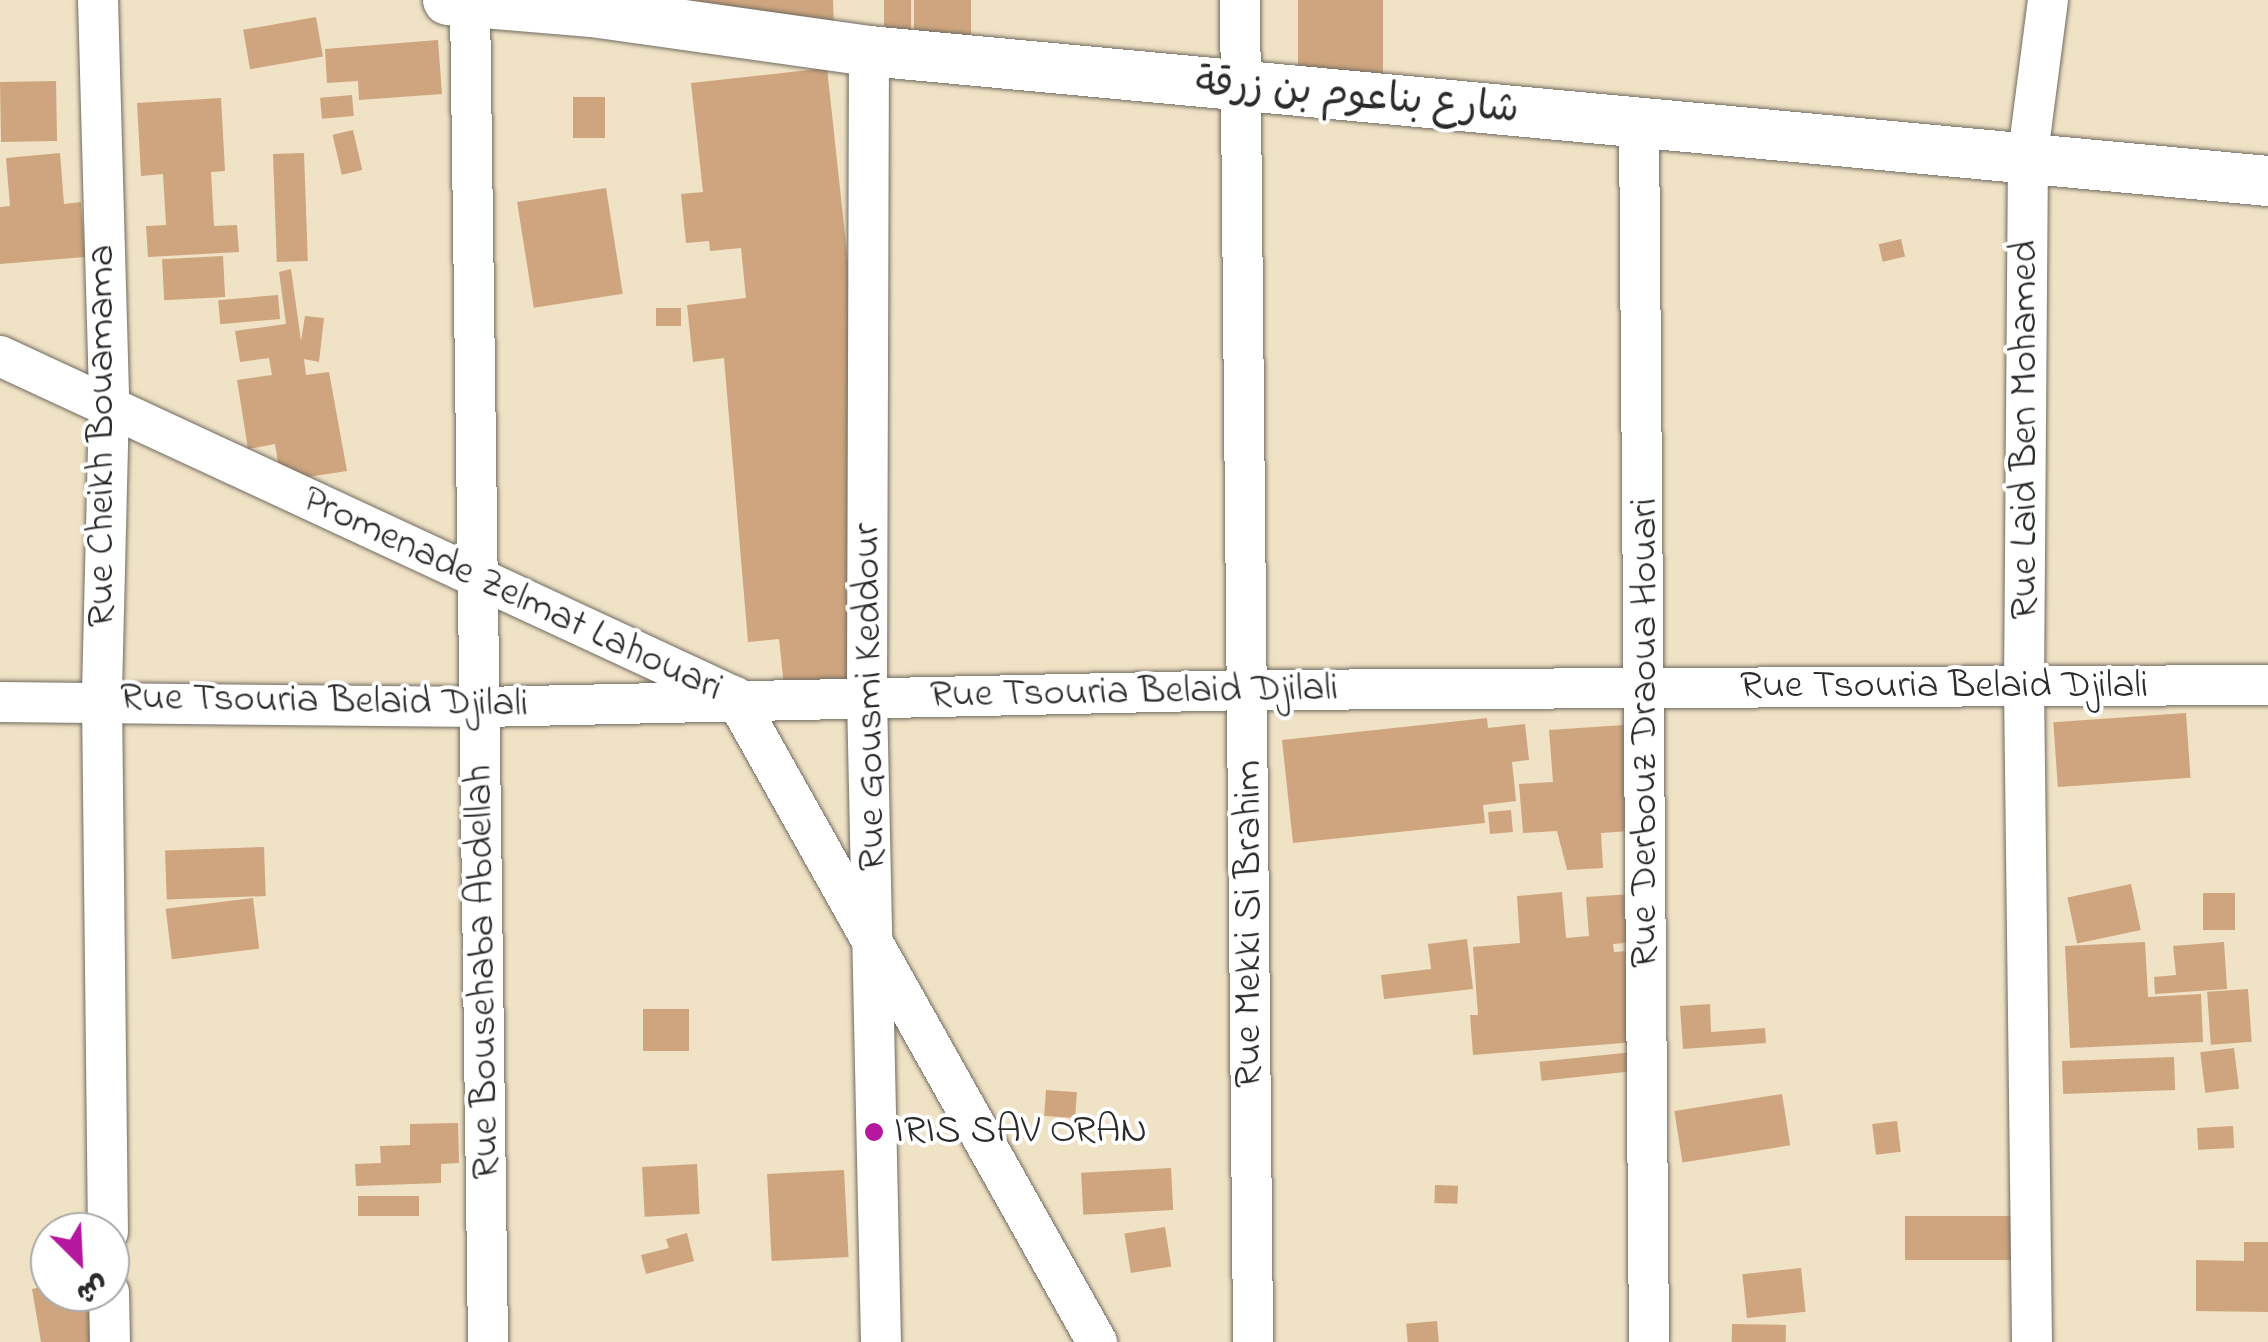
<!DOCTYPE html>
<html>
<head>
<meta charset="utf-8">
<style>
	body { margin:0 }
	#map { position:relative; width:2268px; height:1342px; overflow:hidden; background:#f0e2c5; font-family:"Indie Flower","Playpen Sans Arabic",sans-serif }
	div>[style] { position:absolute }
	.building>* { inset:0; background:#cea57e; transform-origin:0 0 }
	.roads { filter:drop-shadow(0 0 2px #706b61) drop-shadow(0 0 2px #706b61) }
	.minor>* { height:40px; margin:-20px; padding:0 20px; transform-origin:20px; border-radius:20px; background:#fff }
	.tertiary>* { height:50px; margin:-25px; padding:0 25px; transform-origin:25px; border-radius:25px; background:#fff }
	.dots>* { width:28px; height:28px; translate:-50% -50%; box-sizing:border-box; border:5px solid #fff; border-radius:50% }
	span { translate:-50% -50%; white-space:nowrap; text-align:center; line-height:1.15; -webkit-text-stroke:8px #fff; paint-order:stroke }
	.street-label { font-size:40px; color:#2b2b2b }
	.poi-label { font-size:40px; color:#2b2b2b }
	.left { translate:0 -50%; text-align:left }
	.north { position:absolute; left:30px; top:1212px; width:100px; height:100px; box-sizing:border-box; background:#fff; border:2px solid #aaa; border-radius:50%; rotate:156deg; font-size:28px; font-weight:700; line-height:40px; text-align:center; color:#2b2b2b }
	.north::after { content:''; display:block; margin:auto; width:35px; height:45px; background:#b5179e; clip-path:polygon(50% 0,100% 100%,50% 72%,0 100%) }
</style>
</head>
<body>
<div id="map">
	<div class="building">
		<div style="clip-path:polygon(677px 0,833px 0,834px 27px)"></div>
		<div style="left:884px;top:0;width:27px;height:36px"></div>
		<div style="left:914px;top:0;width:57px;height:41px"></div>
		<div style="left:1298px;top:0;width:85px;height:82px"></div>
		<div style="left:316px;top:17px;width:40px;height:74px;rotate:80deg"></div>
		<div style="clip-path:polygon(438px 40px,442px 94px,359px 100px,358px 81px,327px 83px,325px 49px)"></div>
		<div style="clip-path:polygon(827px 68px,882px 578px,845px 582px,856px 678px,784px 686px,779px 639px,748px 642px,724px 358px,693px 362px,687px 305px,746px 298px,741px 248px,710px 251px,709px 241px,686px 243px,681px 194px,703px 192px,691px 83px)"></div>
		<div style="left:56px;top:81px;width:60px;height:56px;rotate:89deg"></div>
		<div style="left:352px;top:95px;width:21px;height:32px;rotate:85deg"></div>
		<div style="left:573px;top:97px;width:32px;height:41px"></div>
		<div style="clip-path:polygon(221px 98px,225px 171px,211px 172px,214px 226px,237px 225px,239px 252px,148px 257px,146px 226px,166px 225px,163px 174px,141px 176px,137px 103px)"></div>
		<div style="left:353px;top:130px;width:41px;height:21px;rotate:77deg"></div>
		<div style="clip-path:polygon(60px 153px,64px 204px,81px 202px,85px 257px,0 264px,0 207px,10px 206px,6px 158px)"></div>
		<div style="left:304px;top:153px;width:108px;height:31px;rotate:88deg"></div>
		<div style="left:606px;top:188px;width:107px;height:90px;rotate:81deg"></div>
		<div style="left:1901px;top:239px;width:18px;height:23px;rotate:77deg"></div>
		<div style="left:223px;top:256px;width:41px;height:61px;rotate:87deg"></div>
		<div style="clip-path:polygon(291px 269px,301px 341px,305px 316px,324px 318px,319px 362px,304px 359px,306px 375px,329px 372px,347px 471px,281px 481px,275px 444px,248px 449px,237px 380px,272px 375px,269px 358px,240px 362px,235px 331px,286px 324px,279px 272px)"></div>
		<div style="left:278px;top:295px;width:24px;height:60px;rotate:85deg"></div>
		<div style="left:681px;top:308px;width:18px;height:25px;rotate:90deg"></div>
		<div style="left:2186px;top:713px;width:65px;height:133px;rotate:86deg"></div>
		<div style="clip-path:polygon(1487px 718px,1488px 728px,1525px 724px,1529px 760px,1512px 762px,1516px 801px,1483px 805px,1485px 823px,1293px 843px,1282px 740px)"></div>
		<div style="clip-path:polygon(1624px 725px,1630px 831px,1601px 833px,1603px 868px,1567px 870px,1557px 831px,1523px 833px,1519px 784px,1553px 782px,1549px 730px)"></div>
		<div style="left:1511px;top:810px;width:22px;height:23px;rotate:85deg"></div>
		<div style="left:264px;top:847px;width:49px;height:99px;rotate:88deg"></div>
		<div style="left:2131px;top:884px;width:47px;height:65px;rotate:78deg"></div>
		<div style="clip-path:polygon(1562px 892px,1566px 938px,1589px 936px,1586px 897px,1632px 894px,1635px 942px,1613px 944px,1614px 952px,1641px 950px,1648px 1041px,1473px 1055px,1470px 1015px,1478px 1015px,1473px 947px,1520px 943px,1517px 896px)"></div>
		<div style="left:2203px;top:893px;width:32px;height:37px"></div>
		<div style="left:253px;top:898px;width:51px;height:88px;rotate:83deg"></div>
		<div style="clip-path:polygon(1467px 939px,1473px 989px,1384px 999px,1381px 975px,1431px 969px,1428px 944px)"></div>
		<div style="clip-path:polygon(2145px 942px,2148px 997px,2201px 994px,2203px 1042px,2070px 1048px,2065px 946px)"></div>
		<div style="clip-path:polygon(2224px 942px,2227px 989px,2155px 994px,2154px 977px,2176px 975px,2173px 946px)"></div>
		<div style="left:2248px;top:989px;width:53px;height:41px;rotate:86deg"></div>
		<div style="clip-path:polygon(1710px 1004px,1711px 1032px,1765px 1028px,1766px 1043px,1683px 1049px,1680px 1006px)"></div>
		<div style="left:643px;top:1009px;width:46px;height:42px"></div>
		<div style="left:2234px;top:1048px;width:41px;height:34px;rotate:83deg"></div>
		<div style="left:1633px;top:1052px;width:19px;height:94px;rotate:84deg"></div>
		<div style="left:2174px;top:1057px;width:33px;height:112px;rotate:88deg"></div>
		<div style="left:1046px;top:1090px;width:31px;height:26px;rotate:4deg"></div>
		<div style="left:1782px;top:1094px;width:52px;height:109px;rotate:81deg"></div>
		<div style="left:1897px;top:1121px;width:31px;height:25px;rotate:83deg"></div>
		<div style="clip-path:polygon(458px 1123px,459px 1163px,441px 1164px,441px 1183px,356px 1186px,355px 1164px,381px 1163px,380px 1146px,410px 1145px,410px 1124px)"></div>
		<div style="left:2233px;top:1126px;width:22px;height:36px;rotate:87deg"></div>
		<div style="left:697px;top:1164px;width:50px;height:55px;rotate:87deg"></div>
		<div style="left:1171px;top:1168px;width:42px;height:90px;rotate:87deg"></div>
		<div style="left:844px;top:1170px;width:87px;height:77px;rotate:87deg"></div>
		<div style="left:1435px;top:1185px;width:23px;height:18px;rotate:2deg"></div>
		<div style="left:358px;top:1196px;width:61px;height:20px"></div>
		<div style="left:1905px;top:1216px;width:122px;height:44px"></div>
		<div style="left:1165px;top:1227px;width:40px;height:41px;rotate:81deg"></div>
		<div style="clip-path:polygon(687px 1233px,694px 1261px,646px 1274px,641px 1255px,669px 1248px,666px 1239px)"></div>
		<div style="clip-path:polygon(2244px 1242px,2268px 1242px,2268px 1312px,2196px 1311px,2196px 1260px,2244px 1261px)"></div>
		<div style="left:1801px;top:1268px;width:44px;height:59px;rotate:84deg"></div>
		<div style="clip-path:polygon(50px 1285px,50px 1292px,94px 1292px,93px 1342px,41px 1342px,32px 1289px)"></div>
		<div style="left:1437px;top:1321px;width:21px;height:31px;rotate:85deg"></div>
		<div style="left:1732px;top:1324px;width:54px;height:18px;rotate:1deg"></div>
	</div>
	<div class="roads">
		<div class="minor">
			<div style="left:98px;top:0;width:406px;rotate:88.4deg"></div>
			<div style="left:109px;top:406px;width:293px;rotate:91.4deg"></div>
			<div style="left:102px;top:699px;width:533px;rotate:89.36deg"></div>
			<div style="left:1240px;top:0;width:1342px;rotate:89.44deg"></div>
			<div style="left:470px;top:2px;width:1340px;rotate:89.23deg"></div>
			<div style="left:869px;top:51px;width:646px;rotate:90.18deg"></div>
			<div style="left:867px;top:697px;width:645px;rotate:88.76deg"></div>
			<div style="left:1639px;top:125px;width:1217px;rotate:89.53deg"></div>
			<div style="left:0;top:356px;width:810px;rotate:24.89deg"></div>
			<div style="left:735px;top:697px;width:740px;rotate:60.7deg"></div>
			<div style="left:0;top:702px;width:482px;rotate:0.6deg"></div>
			<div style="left:482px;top:707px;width:766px;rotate:-1.27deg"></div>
			<div style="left:1248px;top:690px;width:1020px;rotate:-0.28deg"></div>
			<div style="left:109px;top:1292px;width:50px;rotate:88.9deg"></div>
			<div style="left:2032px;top:1342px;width:655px;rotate:-90.7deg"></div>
			<div style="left:2024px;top:687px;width:533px;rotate:-89.57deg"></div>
			<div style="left:2028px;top:154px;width:155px;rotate:-82.6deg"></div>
		</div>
		<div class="tertiary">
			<div style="left:448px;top:0;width:144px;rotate:4.8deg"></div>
			<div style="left:592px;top:12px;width:280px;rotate:8deg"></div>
			<div style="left:869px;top:51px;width:1405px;rotate:5.31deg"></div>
		</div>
	</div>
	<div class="dots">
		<div style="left:874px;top:1132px;background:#b5179e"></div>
	</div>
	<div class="street-label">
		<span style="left:1357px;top:98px;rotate:5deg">شارع بناعوم بن زرقة</span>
		<span style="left:2026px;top:430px;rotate:-90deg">Rue Laid Ben Mohamed</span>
		<span style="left:103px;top:436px;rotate:-90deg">Rue Cheikh Bouamama</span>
		<span style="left:512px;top:595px;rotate:25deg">Promenade Zelmat Lahouari</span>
		<span style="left:1944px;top:687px">Rue Tsouria Belaid Djilali</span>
		<span style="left:1134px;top:693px;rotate:-1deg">Rue Tsouria Belaid Djilali</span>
		<span style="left:871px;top:697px;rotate:-91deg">Rue Gousmi Keddour</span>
		<span style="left:324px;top:702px;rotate:1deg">Rue Tsouria Belaid Djilali</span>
		<span style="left:1646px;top:733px;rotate:-90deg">Rue Derbouz Draoua Houari</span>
		<span style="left:1250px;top:924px;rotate:-90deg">Rue Mekki Si Brahim</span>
		<span style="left:484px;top:972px;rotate:-91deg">Rue Bousehaba Abdellah</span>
	</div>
	<div class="poi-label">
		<span class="left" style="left:894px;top:1132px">IRIS SAV ORAN</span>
	</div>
	<div class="north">ش</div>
</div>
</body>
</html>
